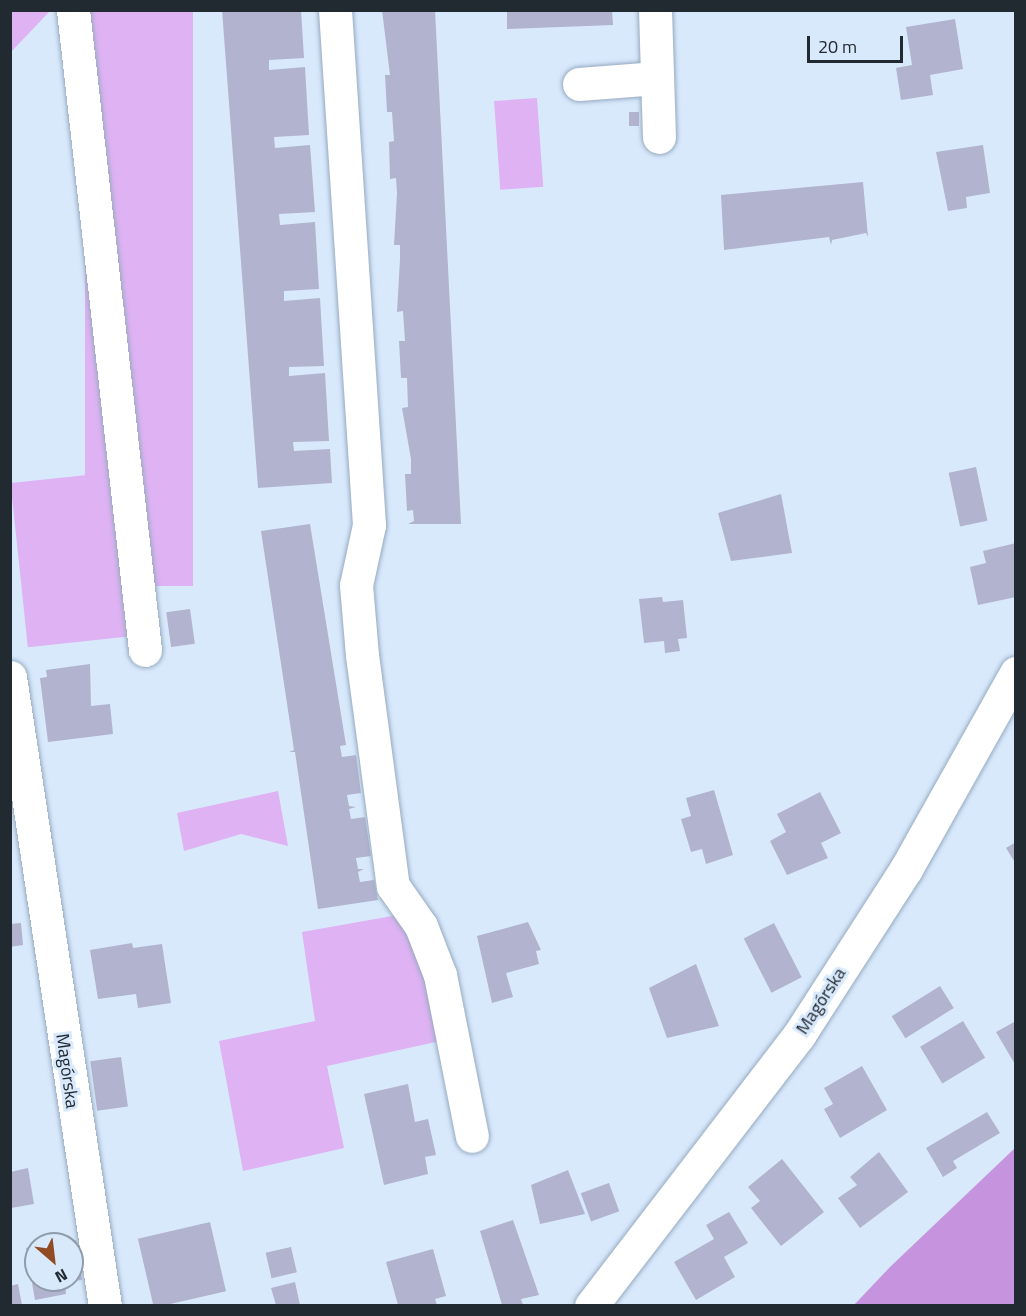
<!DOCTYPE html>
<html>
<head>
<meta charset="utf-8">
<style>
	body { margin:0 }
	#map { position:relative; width:1026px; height:1316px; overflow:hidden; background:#d8e9fc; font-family:"Titillium Web",sans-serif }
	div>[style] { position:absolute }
	.green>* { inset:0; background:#deb2f3; transform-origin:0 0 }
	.forest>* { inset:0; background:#c693de }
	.building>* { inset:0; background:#b2b3cf; transform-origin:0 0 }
	.roads { filter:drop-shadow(0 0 2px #96aac0) drop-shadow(0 0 2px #96aac0) }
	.minor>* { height:33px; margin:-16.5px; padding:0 16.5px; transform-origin:16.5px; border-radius:16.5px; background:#fff }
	span { translate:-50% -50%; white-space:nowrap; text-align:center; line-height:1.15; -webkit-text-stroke:6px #d8e9fc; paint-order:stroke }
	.street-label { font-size:18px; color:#212931 }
	.frame { position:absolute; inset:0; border:12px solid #212931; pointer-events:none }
	.north { position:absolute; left:24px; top:1232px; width:60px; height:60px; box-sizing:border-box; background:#d8e9fc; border:2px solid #8f9cab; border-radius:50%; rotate:152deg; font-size:16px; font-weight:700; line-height:24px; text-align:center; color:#212931 }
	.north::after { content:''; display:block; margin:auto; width:21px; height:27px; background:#914c23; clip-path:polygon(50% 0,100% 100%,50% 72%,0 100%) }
	.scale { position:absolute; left:807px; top:36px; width:96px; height:27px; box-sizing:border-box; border:3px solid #212931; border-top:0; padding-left:8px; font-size:18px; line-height:21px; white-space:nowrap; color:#212931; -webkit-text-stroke:4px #d8e9fc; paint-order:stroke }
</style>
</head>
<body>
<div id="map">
	<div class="green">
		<div style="clip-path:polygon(13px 11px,50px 11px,11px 52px,11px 13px)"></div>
		<div style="left:85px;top:11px;width:108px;height:575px"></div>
		<div style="left:537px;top:98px;width:89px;height:43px;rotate:86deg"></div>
		<div style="left:116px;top:472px;width:165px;height:106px;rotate:84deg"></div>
		<div style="clip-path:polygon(278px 791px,288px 846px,241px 834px,184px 851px,177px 813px)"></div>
		<div style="clip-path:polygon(398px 915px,414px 932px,440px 1041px,327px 1066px,344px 1148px,243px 1171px,219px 1041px,315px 1021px,302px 932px)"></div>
	</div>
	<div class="forest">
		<div style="clip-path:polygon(1015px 1148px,1015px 1305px,854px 1305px,890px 1267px)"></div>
	</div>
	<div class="building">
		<div style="clip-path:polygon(222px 10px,301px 10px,304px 58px,269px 60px,269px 70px,305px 67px,309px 135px,274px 137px,275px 148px,310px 145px,315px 212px,279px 214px,280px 225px,315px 222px,319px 289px,284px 291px,284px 301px,320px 298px,324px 366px,289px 367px,289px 376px,325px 373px,329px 441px,293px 442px,294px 451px,330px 449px,332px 483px,258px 488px)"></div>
		<div style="clip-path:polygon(382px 10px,435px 10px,461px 524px,408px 524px,414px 521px,413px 510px,407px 511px,405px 474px,411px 474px,411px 459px,402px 408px,408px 407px,407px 378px,401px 378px,399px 341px,405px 341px,403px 311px,397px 312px,400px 259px,400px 245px,394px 245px,397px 193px,396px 178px,390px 179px,389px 142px,394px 141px,392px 112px,387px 112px,385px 75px,390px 75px)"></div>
		<div style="clip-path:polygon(507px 10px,612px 10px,613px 25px,507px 29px)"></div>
		<div style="clip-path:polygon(955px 19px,963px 69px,930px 75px,933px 95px,901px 100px,896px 68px,912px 65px,906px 27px)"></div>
		<div style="left:629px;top:112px;width:10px;height:14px"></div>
		<div style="clip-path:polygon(983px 145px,990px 193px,966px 197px,967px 208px,948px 211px,936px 152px)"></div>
		<div style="clip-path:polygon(863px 182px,868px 237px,866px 233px,832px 240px,831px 245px,829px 237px,724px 250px,721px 195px)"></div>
		<div style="left:976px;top:467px;width:55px;height:28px;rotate:78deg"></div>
		<div style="clip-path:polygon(781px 494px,792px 553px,731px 561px,718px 513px)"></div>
		<div style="clip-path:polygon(310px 524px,346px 745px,340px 746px,342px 757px,356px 755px,361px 793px,347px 795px,349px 806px,356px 807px,349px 809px,351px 819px,365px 817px,371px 856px,356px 858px,358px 869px,364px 869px,358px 872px,360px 882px,374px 880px,378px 900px,318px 909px,295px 752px,289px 752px,294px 750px,261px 531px)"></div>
		<div style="clip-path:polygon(1016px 543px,1016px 597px,978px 605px,970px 567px,986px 563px,983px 551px)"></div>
		<div style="clip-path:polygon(662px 597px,663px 602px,683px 600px,687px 638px,678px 639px,680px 651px,665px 653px,664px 641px,644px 643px,639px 599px)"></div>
		<div style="left:190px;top:609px;width:35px;height:24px;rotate:82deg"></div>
		<div style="clip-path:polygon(90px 664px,91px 706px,110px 704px,113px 734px,48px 742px,40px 678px,47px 677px,46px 670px)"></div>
		<div style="clip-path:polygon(714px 790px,733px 855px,706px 864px,702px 849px,691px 852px,681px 819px,691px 816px,686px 798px)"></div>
		<div style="clip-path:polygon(820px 792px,841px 833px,821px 843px,828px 858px,787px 875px,770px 841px,786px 832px,777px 814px)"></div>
		<div style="clip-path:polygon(1016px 842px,1016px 864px,1006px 848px)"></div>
		<div style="clip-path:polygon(528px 922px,541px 950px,536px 951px,539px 964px,506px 973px,513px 997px,492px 1003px,477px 936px)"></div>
		<div style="clip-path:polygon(21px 923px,23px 945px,10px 947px,10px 924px)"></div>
		<div style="left:774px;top:923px;width:61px;height:34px;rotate:63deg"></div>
		<div style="clip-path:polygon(132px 943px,133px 948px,162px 944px,171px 1003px,138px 1008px,136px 994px,98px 999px,90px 950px)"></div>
		<div style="clip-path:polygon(696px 964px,719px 1026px,667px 1038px,649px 988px)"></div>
		<div style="left:940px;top:986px;width:26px;height:57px;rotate:58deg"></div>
		<div style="left:963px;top:1021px;width:43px;height:50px;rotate:59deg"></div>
		<div style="clip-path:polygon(1016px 1021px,1016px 1066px,996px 1032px)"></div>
		<div style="left:121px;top:1057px;width:50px;height:31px;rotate:82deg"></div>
		<div style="clip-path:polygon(862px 1066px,887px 1110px,840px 1138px,824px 1109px,833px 1104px,824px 1088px)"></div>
		<div style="clip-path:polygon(408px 1084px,415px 1122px,428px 1119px,436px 1155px,425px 1157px,428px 1174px,384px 1185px,364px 1094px)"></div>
		<div style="clip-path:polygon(987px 1112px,1000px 1133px,953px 1161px,957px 1168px,943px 1177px,926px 1148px)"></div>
		<div style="clip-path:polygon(879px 1152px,908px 1192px,860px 1228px,838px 1198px,857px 1185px,850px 1177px)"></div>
		<div style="clip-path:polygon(782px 1159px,824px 1212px,781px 1246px,751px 1208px,760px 1201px,748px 1187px)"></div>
		<div style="clip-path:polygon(28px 1168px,34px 1204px,11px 1208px,10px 1172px)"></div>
		<div style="clip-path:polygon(568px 1170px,585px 1214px,540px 1224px,531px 1185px)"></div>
		<div style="left:609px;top:1183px;width:30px;height:30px;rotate:70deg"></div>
		<div style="clip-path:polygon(729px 1212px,748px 1243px,724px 1257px,735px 1277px,696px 1300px,674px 1262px,714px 1239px,706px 1225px)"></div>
		<div style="clip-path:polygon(513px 1220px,539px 1295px,521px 1299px,523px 1305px,502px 1305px,480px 1231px)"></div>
		<div style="left:210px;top:1222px;width:71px;height:74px;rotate:77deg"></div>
		<div style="clip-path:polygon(76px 1240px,82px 1280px,72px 1281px,72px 1244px,60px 1243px)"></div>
		<div style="clip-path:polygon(36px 1246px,36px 1280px,70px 1280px,65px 1282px,66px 1294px,35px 1300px,26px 1248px)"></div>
		<div style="left:291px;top:1247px;width:26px;height:26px;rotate:77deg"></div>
		<div style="clip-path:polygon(433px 1249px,446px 1296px,435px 1299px,437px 1305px,398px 1305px,386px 1262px)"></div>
		<div style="clip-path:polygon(295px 1282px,300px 1305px,276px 1305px,271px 1288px)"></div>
		<div style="clip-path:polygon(18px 1284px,22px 1305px,10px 1305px,10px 1286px)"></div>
	</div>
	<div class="roads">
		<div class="minor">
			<div style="left:73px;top:10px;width:644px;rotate:83.58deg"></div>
			<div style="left:335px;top:10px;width:516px;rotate:86.22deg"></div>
			<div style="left:369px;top:525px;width:61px;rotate:102.2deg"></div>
			<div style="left:356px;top:585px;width:70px;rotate:85.1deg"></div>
			<div style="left:362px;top:655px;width:233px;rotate:82.4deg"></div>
			<div style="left:393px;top:886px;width:49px;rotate:55deg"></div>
			<div style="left:421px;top:926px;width:53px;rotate:68.8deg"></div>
			<div style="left:440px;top:975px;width:164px;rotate:78.8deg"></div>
			<div style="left:655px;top:10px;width:127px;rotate:88.2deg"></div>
			<div style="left:579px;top:84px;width:78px;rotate:-4.4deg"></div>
			<div style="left:10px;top:677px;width:636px;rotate:81.41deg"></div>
			<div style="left:591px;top:1306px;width:342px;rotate:-52.5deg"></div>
			<div style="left:799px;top:1035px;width:197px;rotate:-57.2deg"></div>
			<div style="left:906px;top:869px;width:225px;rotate:-60.7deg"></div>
		</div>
	</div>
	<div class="street-label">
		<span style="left:821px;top:1001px;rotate:-57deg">Magórska</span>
		<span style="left:67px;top:1071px;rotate:82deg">Magórska</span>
	</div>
	<div class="frame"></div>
	<div class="north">N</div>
	<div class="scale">20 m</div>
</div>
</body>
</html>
